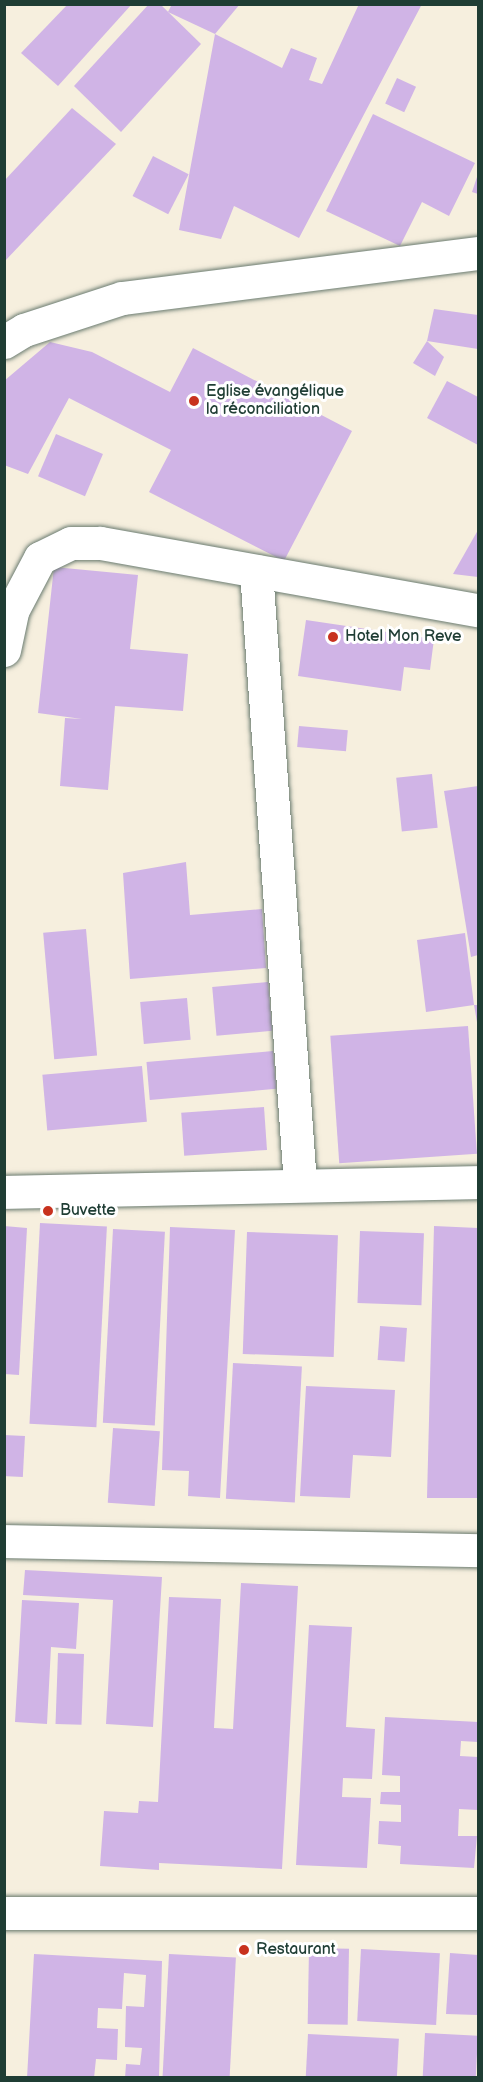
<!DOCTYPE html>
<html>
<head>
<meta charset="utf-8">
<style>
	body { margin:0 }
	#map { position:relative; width:483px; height:2082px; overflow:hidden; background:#f6efde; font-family:"Balsamiq Sans",sans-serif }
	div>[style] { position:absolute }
	.building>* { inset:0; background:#d0b4e6; transform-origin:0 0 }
	.roads { filter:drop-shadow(0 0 2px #6a7b70) drop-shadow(0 0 2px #6a7b70) }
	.minor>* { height:33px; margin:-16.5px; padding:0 16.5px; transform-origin:16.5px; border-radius:16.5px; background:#fff }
	.dots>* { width:16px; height:16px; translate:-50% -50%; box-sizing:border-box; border:3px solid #fff; border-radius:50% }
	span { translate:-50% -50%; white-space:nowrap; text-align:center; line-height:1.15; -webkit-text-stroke:6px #fff; paint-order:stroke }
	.poi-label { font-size:16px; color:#1f3d34 }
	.left { translate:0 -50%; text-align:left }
	.frame { position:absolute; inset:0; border:6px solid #1f3d34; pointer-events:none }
</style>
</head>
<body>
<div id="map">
	<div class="building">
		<div style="clip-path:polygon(68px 4px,132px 4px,58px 86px,21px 53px)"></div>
		<div style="clip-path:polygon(149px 4px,160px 4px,201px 44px,121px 132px,74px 86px)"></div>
		<div style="clip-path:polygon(172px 4px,240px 4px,215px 34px,168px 12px)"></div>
		<div style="clip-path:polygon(359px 4px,422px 4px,299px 238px,234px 206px,221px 239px,179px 230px,215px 34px,282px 68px,291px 48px,317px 58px,309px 80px,322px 84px)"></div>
		<div style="left:397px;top:78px;width:21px;height:28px;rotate:25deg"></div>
		<div style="clip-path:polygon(72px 108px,116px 144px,4px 262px,4px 181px)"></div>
		<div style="clip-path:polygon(373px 114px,475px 163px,449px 216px,422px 202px,400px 246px,326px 211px)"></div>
		<div style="left:153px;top:156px;width:40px;height:45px;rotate:27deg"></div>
		<div style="clip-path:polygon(478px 174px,478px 194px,472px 192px)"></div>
		<div style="clip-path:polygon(434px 309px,478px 315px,478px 349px,427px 341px)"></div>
		<div style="clip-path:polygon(427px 341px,444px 357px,435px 376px,413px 363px)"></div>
		<div style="clip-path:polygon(50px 342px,92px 352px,170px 392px,193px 348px,352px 431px,284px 561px,149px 492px,171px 450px,69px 398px,28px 474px,4px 465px,4px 381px)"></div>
		<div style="clip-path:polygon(447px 381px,478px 397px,478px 445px,427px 418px)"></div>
		<div style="left:56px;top:434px;width:51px;height:46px;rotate:23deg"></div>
		<div style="clip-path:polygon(478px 530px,478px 577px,453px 574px)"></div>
		<div style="clip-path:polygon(54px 567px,138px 575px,130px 649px,188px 654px,183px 711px,115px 706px,108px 790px,60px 786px,65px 718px,82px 719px,38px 713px)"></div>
		<div style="clip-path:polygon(306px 620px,434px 639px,430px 670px,404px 667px,401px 691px,298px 676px)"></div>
		<div style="left:299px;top:726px;width:49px;height:21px;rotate:5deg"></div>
		<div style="left:432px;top:774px;width:54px;height:36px;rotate:84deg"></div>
		<div style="clip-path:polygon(478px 786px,478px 955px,471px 957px,444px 791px)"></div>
		<div style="clip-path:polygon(186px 862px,190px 915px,262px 909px,266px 968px,130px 979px,123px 873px)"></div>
		<div style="left:86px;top:929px;width:127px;height:43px;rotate:85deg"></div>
		<div style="clip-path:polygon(465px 933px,474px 1005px,478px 1005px,478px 1028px,474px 1005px,426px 1012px,417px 940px)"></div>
		<div style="left:268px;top:982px;width:49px;height:56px;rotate:85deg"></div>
		<div style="left:187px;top:998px;width:42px;height:47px;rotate:85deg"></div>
		<div style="left:468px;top:1026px;width:128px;height:138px;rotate:86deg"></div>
		<div style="left:273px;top:1051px;width:38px;height:127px;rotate:85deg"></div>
		<div style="left:142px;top:1066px;width:56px;height:100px;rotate:85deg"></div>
		<div style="left:264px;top:1107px;width:43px;height:83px;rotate:86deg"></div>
		<div style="left:40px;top:1223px;width:67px;height:201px;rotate:3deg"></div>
		<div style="clip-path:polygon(4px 1226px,27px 1228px,19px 1375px,4px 1374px)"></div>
		<div style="clip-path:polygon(434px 1226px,478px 1228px,478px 1498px,427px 1498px)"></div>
		<div style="clip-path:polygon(170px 1227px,235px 1230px,220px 1498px,188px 1496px,189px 1471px,162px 1470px)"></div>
		<div style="left:113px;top:1229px;width:52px;height:194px;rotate:3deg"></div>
		<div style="left:360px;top:1231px;width:64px;height:72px;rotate:2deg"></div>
		<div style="left:247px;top:1232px;width:91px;height:122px;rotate:2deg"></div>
		<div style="left:380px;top:1326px;width:27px;height:34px;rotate:4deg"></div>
		<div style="left:233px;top:1363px;width:69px;height:136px;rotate:3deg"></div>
		<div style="clip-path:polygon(306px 1386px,395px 1390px,391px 1457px,353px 1455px,350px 1498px,300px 1496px)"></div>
		<div style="left:113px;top:1428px;width:47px;height:75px;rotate:4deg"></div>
		<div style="left:4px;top:1435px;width:21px;height:41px;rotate:3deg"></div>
		<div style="clip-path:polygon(25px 1570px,162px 1577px,153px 1727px,106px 1724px,113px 1600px,23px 1595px)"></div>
		<div style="clip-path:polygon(241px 1583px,298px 1586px,282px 1869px,159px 1863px,159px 1870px,100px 1866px,104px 1811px,138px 1813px,139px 1801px,158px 1802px,169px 1597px,221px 1599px,214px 1728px,233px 1729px)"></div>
		<div style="clip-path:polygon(22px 1600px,79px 1603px,76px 1649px,51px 1647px,47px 1724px,15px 1722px)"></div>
		<div style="clip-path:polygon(309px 1625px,352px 1627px,346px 1727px,375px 1729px,372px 1779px,343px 1778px,342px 1797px,371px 1798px,367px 1868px,296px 1865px)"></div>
		<div style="left:58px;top:1653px;width:26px;height:71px;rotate:2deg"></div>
		<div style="clip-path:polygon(385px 1717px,478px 1722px,478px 1742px,461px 1741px,460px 1756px,478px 1757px,478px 1810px,459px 1809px,458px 1836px,477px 1836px,474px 1868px,400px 1864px,401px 1846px,378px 1844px,379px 1821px,401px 1822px,401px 1805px,380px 1804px,381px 1792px,400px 1792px,400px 1776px,382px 1775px)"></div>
		<div style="left:309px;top:1948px;width:40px;height:76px;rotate:1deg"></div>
		<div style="left:361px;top:1949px;width:79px;height:72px;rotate:3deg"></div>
		<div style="clip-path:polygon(450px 1953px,478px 1955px,478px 2015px,446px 2014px)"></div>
		<div style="clip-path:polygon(34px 1954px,162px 1961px,159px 2078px,125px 2078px,126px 2064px,140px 2065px,142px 2048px,125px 2047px,126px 2006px,144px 2007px,146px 1975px,124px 1973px,122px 2009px,98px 2008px,97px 2028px,118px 2029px,117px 2060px,96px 2059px,94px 2078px,27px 2078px)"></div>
		<div style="left:169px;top:1954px;width:67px;height:124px;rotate:3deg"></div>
		<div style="left:425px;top:2033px;width:53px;height:45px;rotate:3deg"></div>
		<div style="left:308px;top:2034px;width:91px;height:44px;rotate:3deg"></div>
	</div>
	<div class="roads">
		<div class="minor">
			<div style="left:4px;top:342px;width:23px;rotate:-31deg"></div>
			<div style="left:24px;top:330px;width:103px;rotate:-18.1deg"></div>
			<div style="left:122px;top:298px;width:359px;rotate:-7.2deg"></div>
			<div style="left:256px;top:571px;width:615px;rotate:85.89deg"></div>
			<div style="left:4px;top:650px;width:40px;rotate:-78deg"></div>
			<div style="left:12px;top:611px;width:60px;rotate:-62.2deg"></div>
			<div style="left:40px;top:558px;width:34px;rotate:-26deg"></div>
			<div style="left:71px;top:543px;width:29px"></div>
			<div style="left:100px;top:543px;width:384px;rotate:10.1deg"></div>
			<div style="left:4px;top:1192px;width:474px;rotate:-1.2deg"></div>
			<div style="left:4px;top:1541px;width:474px;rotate:1.1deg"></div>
			<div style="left:4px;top:1913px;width:474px"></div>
		</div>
	</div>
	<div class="dots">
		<div style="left:194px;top:401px;background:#c8321e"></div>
		<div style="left:333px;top:637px;background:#c8321e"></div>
		<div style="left:48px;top:1211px;background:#c8321e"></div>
		<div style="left:244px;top:1950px;background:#c8321e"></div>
	</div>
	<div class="poi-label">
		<span class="left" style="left:206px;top:401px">Eglise évangélique<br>la réconciliation</span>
		<span class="left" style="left:345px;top:637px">Hotel Mon Reve</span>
		<span class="left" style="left:60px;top:1211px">Buvette</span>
		<span class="left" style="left:256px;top:1950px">Restaurant</span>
	</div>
	<div class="frame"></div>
</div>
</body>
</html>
